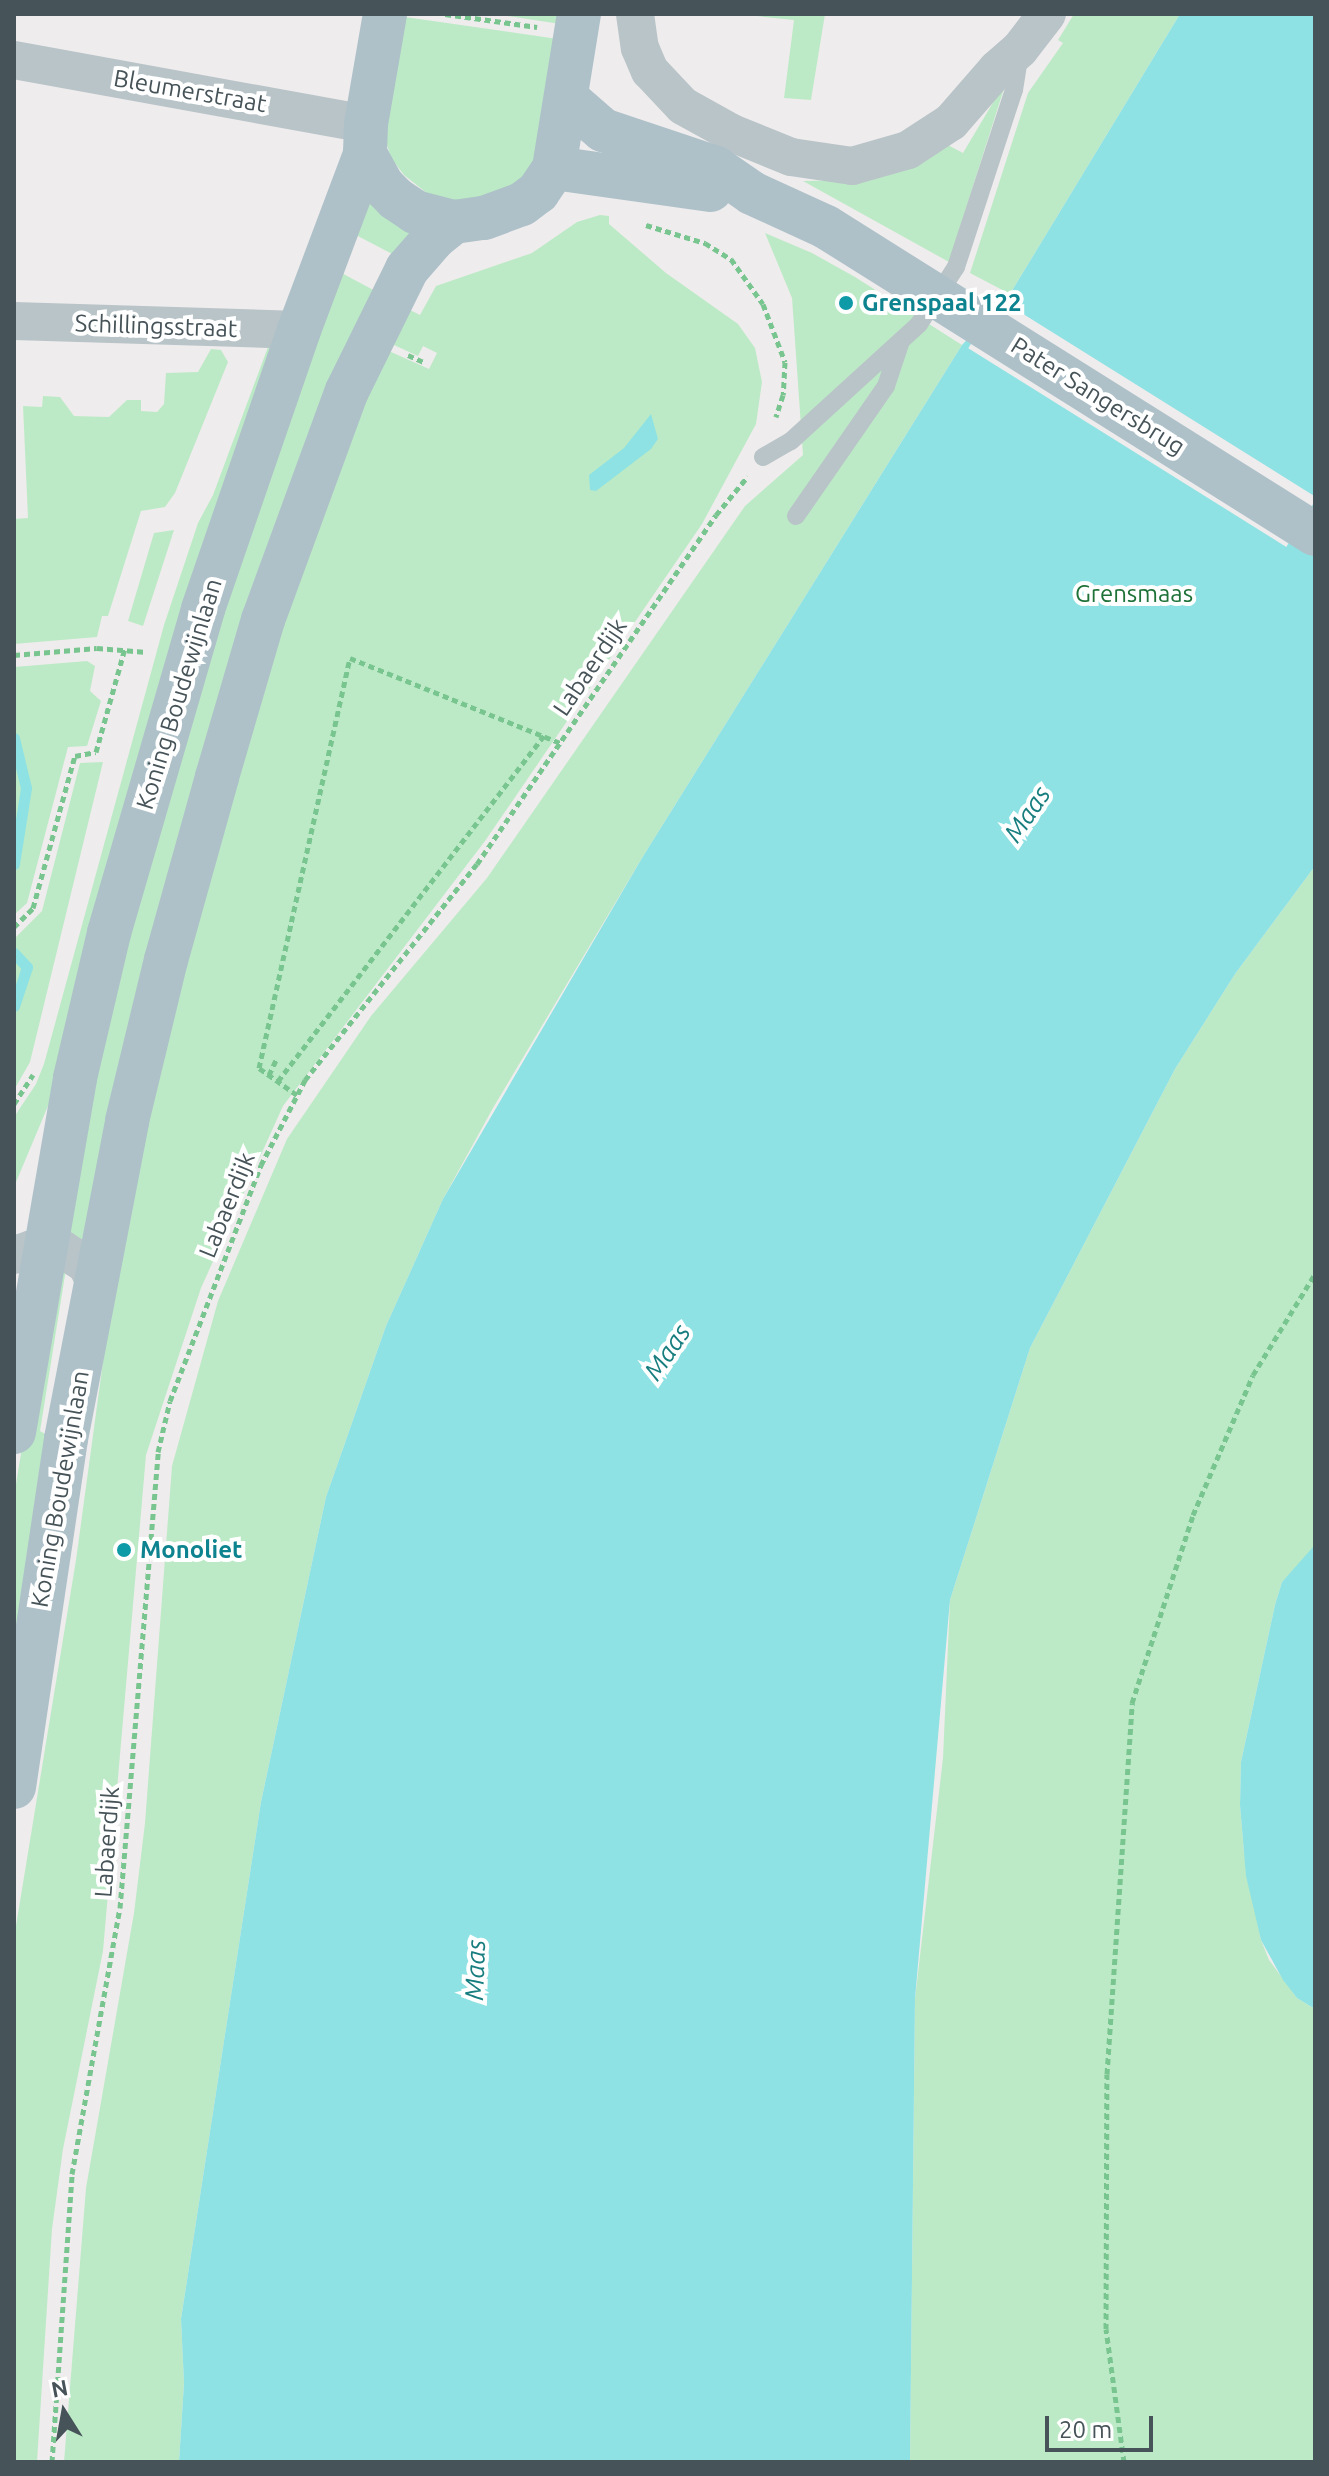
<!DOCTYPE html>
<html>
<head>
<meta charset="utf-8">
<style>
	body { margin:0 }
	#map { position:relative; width:1329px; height:2476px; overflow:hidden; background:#efeced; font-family:Ubuntu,sans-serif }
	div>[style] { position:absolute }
	.green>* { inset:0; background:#bdeac6 }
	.water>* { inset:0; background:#8ee2e3 }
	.pier>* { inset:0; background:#efeced; transform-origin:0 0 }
	.stream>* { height:11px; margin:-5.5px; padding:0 5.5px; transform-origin:5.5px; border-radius:5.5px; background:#8ee2e3 }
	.path>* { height:5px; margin-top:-2.5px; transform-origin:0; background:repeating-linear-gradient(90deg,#79c590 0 6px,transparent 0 10px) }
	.lane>* { height:18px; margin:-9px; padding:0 9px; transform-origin:9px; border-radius:9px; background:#b9c4c8 }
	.street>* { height:38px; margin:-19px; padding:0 19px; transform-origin:19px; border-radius:19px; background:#b9c4c8 }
	.primary>* { height:44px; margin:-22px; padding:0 22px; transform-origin:22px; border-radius:22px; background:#aec1c9 }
	.dots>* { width:22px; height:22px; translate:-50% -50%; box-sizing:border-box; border:4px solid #fff; border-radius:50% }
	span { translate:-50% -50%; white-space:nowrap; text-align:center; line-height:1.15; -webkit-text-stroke:8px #fff; paint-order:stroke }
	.street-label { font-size:24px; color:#465358 }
	.culture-label { font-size:24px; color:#0d838f; font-weight:700 }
	.left { translate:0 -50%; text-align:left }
	.park-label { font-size:24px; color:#1e7237 }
	.water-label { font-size:26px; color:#177d7e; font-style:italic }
	.frame { position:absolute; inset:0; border:16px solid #465358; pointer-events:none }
	.north { position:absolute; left:24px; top:2372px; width:80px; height:80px; -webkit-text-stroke:6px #fff; paint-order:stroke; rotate:349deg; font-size:22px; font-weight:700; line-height:32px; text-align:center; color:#465358 }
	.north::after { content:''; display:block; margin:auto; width:28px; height:36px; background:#465358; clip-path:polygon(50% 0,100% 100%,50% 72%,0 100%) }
	.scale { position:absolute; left:1045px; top:2416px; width:108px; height:36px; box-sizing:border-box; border:4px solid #465358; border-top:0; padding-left:10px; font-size:24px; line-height:28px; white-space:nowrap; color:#465358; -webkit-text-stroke:6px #fff; paint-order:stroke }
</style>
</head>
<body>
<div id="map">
	<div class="green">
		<div style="clip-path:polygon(494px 14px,562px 14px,560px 24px)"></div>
		<div style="clip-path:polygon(737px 14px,825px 14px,811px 100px,784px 98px,794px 20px)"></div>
		<div style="clip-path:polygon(1074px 14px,1180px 14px,1010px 294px,970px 273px,1028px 93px,1063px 43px,1058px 40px)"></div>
		<div style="clip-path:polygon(398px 16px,558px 39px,539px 152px,522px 179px,504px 193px,459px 201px,428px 194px,404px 175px,391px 158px,384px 135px)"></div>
		<div style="clip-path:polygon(1007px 79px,949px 262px,803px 181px,853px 180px,946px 144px,963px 153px)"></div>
		<div style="clip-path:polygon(364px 190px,415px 231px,398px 257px,352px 233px)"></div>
		<div style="clip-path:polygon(600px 215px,609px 216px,609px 224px,666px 273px,738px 324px,755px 348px,762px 382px,756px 424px,702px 524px,485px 841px,283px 1106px,201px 1288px,146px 1455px,103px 1951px,63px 2149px,52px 2229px,37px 2462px,14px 2462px,14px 1938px,76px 1560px,117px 1259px,143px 1128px,238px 758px,380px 347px,429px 369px,437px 353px,423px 346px,418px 356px,383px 340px,400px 305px,420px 315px,436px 286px,532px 253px,577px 222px)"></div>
		<div style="clip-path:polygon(765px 233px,812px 253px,855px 277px,962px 345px,642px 858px,493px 1108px,443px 1199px,386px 1326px,326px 1497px,261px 1802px,181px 2319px,184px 2383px,179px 2462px,64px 2462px,86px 2188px,134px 1913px,145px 1823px,172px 1466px,218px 1301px,287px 1139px,371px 1016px,487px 878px,745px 506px,803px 455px,792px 298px)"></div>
		<div style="clip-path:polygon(336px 270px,379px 293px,87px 1245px,58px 1234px,153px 831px)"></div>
		<div style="clip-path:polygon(282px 345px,53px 1094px,14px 1187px,14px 1117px,36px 1084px,44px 1064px,164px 625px,198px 523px,213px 495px,268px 347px)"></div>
		<div style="clip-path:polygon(211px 349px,221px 350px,228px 362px,175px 493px,165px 507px,141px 511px,108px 616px,102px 616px,97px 637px,14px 644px,14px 519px,28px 518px,23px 406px,42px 407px,43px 396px,60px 397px,74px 416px,109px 417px,127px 400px,141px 400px,141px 411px,157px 412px,164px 404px,166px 373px,198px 372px)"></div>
		<div style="clip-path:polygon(174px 530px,143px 626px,128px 621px,154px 533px)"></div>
		<div style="clip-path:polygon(87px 661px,95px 666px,90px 691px,101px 701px,87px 746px,68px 747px,27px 903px,14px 915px,14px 667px)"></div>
		<div style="clip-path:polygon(103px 762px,30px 1062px,14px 1090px,14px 939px,42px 911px,80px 763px)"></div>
		<div style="clip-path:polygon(1315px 866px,1315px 1547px,1282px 1582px,1275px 1605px,1241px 1762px,1240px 1805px,1244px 1852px,1261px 1940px,1269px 1960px,1297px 1998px,1315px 2009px,1315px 2462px,910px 2462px,915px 1999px,943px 1758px,950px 1600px,1030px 1348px,1175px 1069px,1235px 974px)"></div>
		<div style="clip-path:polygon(52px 1266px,66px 1269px,40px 1431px,57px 1441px,14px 1700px,14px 1496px)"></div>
	</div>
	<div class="water">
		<div style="clip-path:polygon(1180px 14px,1315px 14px,1315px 866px,1235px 974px,1175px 1069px,1030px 1348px,950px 1600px,915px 1999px,910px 2462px,179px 2462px,184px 2383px,181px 2319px,261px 1802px,326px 1497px,386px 1326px,443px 1199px,642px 858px,962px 345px,1010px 294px)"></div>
		<div style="clip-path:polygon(651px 414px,658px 439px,651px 449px,596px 491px,590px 490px,589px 475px,624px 448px)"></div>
		<div style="clip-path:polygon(1313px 1547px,1315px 1547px,1315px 2009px,1297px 1998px,1283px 1980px,1261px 1940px,1246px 1876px,1240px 1805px,1241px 1762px,1275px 1605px,1282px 1582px)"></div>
	</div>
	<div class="pier">
		<div style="left:999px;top:299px;width:375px;height:58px;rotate:32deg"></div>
	</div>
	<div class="stream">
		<div style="left:14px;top:738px;width:51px;rotate:76.5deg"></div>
		<div style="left:26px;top:788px;width:77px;rotate:99deg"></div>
		<div style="left:14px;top:953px;width:19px;rotate:47deg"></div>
		<div style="left:27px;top:967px;width:41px;rotate:108.4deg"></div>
	</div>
	<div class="path">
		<div style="left:445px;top:14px;width:93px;rotate:8deg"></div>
		<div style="left:646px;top:225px;width:62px;rotate:17deg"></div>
		<div style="left:705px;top:243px;width:31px;rotate:32deg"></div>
		<div style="left:731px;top:259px;width:55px;rotate:54.6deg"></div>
		<div style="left:763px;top:304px;width:62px;rotate:69.2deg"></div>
		<div style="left:785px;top:362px;width:33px;rotate:93deg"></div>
		<div style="left:783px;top:395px;width:23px;rotate:108deg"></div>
		<div style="left:408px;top:355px;width:17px;rotate:24deg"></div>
		<div style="left:14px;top:655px;width:83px;rotate:-4.8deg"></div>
		<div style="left:97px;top:648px;width:50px;rotate:4.6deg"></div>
		<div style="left:14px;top:927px;width:27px;rotate:-45deg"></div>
		<div style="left:33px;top:908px;width:158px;rotate:-74.6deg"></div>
		<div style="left:75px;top:756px;width:21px;rotate:-11deg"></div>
		<div style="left:96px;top:752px;width:108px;rotate:-74.4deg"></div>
		<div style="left:269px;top:1075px;width:17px;rotate:-65deg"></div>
		<div style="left:278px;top:1081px;width:436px;rotate:-52.4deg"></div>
		<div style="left:297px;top:1095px;width:47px;rotate:-144.6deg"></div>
		<div style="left:259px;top:1068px;width:420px;rotate:-77.5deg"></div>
		<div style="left:350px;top:658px;width:227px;rotate:22deg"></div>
		<div style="left:14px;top:1104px;width:35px;rotate:-57deg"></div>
		<div style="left:52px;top:2462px;width:289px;rotate:-86deg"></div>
		<div style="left:72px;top:2174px;width:270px;rotate:-79.8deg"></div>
		<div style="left:120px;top:1908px;width:458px;rotate:-85.2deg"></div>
		<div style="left:158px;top:1452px;width:52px;rotate:-76.8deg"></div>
		<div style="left:170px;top:1401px;width:253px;rotate:-68.9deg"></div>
		<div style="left:261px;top:1165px;width:96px;rotate:-62.6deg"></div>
		<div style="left:305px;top:1080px;width:276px;rotate:-51.5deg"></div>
		<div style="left:477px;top:864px;width:423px;rotate:-55.6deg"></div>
		<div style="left:716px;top:515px;width:50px;rotate:-50.6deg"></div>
		<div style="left:1124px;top:2462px;width:134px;rotate:-97.7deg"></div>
		<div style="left:1106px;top:2329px;width:255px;rotate:-89.8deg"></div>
		<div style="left:1107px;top:2074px;width:372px;rotate:-86.1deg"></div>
		<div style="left:1132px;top:1703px;width:198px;rotate:-72deg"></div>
		<div style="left:1193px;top:1515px;width:152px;rotate:-66.8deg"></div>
		<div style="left:1253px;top:1375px;width:119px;rotate:-58.5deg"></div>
	</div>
	<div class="lane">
		<div style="left:763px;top:457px;width:32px;rotate:-30deg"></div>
		<div style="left:791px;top:441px;width:173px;rotate:-42.4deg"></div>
		<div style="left:919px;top:324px;width:68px;rotate:-57deg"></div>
		<div style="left:956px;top:267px;width:186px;rotate:-71.9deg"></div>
		<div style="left:1014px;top:90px;width:38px;rotate:-81deg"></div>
		<div style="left:796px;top:516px;width:158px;rotate:-55.3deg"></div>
		<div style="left:886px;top:386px;width:47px;rotate:-71.6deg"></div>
	</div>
	<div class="street">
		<div style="left:635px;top:14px;width:34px;rotate:82deg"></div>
		<div style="left:640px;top:48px;width:25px;rotate:67deg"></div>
		<div style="left:650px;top:71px;width:48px;rotate:46.7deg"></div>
		<div style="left:683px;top:106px;width:56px;rotate:28.9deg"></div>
		<div style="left:732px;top:133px;width:64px;rotate:22.1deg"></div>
		<div style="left:791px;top:157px;width:62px;rotate:8.4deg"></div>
		<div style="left:852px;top:166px;width:58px;rotate:-15.9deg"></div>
		<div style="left:908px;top:150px;width:51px;rotate:-33.1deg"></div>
		<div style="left:951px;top:122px;width:70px;rotate:-49deg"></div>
		<div style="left:997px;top:69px;width:30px;rotate:-41deg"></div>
		<div style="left:1020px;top:49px;width:44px;rotate:-52.4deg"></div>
		<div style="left:14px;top:60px;width:358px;rotate:10.3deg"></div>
		<div style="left:14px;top:321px;width:285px;rotate:1.8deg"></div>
		<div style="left:14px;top:1255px;width:19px;rotate:-18deg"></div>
		<div style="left:32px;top:1249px;width:30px"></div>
		<div style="left:62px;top:1249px;width:30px;rotate:33deg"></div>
		<div style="left:87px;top:1265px;width:25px;rotate:67deg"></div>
	</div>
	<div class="primary">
		<div style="left:385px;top:14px;width:112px;rotate:99.8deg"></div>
		<div style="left:366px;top:124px;width:30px;rotate:92deg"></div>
		<div style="left:365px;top:154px;width:37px;rotate:61deg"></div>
		<div style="left:383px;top:186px;width:18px;rotate:45deg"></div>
		<div style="left:396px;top:199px;width:23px;rotate:34deg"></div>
		<div style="left:415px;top:212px;width:40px;rotate:14.4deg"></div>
		<div style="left:454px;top:222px;width:30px;rotate:-8deg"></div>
		<div style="left:484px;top:218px;width:40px;rotate:-20.2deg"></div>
		<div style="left:522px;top:204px;width:20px;rotate:-37deg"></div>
		<div style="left:538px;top:192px;width:29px;rotate:-56deg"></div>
		<div style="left:554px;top:168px;width:156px;rotate:-80.8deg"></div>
		<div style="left:566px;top:98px;width:49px;rotate:40.9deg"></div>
		<div style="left:603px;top:130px;width:119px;rotate:18.6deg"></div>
		<div style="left:716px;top:168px;width:44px;rotate:34.8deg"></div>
		<div style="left:752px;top:193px;width:81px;rotate:24.7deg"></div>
		<div style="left:826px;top:227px;width:577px;rotate:32.12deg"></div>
		<div style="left:554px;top:168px;width:158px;rotate:8deg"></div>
		<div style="left:14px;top:1432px;width:359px;rotate:-80.2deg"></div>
		<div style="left:75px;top:1078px;width:149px;rotate:-76.8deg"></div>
		<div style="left:109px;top:933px;width:337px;rotate:-73.8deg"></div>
		<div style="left:203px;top:609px;width:295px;rotate:-71deg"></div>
		<div style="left:299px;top:330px;width:188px;rotate:-69.4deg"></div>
		<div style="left:14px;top:1787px;width:352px;rotate:-81.5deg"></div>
		<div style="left:66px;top:1439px;width:324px;rotate:-79.1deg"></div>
		<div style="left:127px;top:1121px;width:166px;rotate:-76.4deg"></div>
		<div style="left:166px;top:960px;width:190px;rotate:-74.4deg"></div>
		<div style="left:217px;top:777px;width:164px;rotate:-73.7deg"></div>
		<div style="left:263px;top:620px;width:244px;rotate:-69.9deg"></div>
		<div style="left:347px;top:391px;width:136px;rotate:-63.8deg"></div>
		<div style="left:407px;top:269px;width:41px;rotate:-48.9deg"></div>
		<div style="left:434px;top:238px;width:26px;rotate:-39deg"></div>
	</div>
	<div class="dots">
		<div style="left:846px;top:303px;background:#0f9aa8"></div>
		<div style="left:124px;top:1550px;background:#0f9aa8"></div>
	</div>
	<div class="street-label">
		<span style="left:190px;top:91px;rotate:10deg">Bleumerstraat</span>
		<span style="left:156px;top:326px;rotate:2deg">Schillingsstraat</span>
		<span style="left:1098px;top:396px;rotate:32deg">Pater Sangersbrug</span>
		<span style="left:590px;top:667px;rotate:-56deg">Labaerdijk</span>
		<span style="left:179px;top:694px;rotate:-73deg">Koning Boudewijnlaan</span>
		<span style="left:227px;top:1205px;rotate:-68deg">Labaerdijk</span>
		<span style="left:60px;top:1489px;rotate:-80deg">Koning Boudewijnlaan</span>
		<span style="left:107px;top:1842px;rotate:-86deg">Labaerdijk</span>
	</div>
	<div class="culture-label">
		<span class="left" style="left:862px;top:303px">Grenspaal 122</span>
		<span class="left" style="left:140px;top:1550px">Monoliet</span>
	</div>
	<div class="park-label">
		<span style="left:1134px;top:594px">Grensmaas</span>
	</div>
	<div class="water-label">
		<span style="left:1027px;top:814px;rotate:-56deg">Maas</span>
		<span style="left:667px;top:1352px;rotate:-56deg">Maas</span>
		<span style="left:475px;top:1970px;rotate:-88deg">Maas</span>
	</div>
	<div class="frame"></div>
	<div class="north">N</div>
	<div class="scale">20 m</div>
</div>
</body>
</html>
